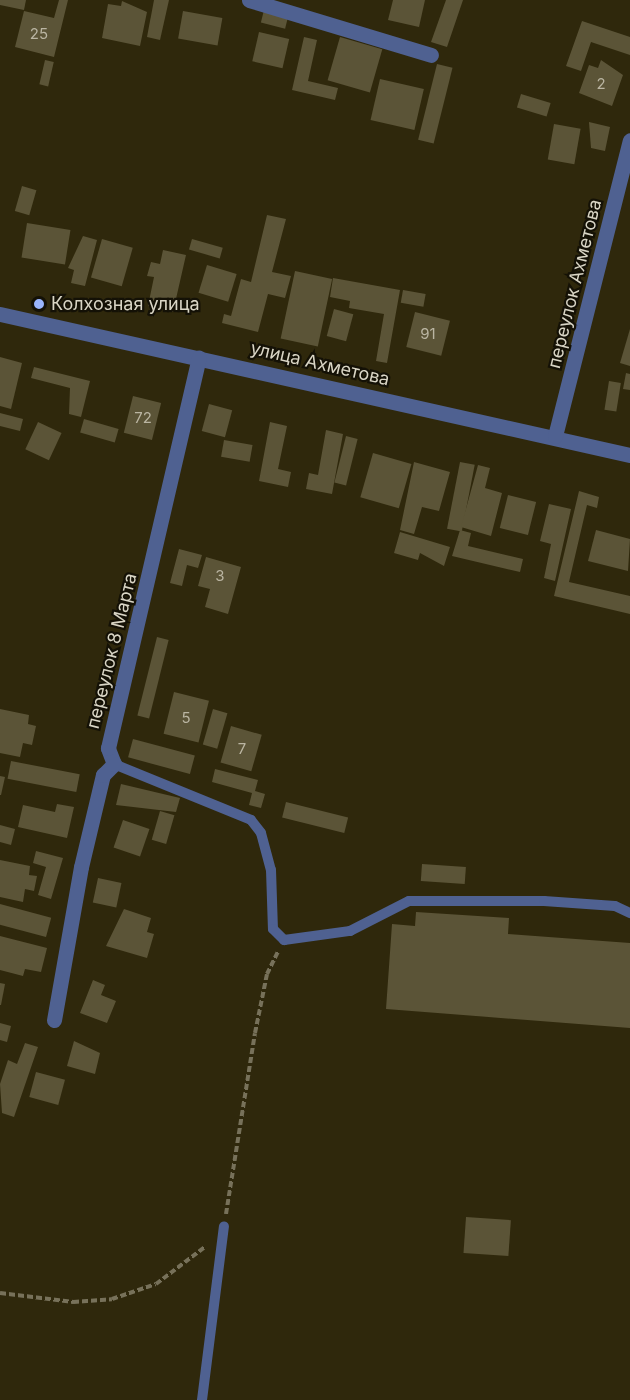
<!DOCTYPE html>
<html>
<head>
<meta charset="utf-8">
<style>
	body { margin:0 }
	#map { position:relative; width:630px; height:1400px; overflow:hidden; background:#2f280c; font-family:Inter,sans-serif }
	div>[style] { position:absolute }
	.building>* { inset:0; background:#5b5437; transform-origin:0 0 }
	.path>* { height:4px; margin-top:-2px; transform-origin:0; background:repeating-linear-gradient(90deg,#77715a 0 6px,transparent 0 9px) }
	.lane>* { height:10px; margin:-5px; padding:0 5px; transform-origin:5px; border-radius:5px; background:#4f6191 }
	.street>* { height:15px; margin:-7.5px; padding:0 7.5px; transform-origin:7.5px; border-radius:7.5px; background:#4f6191 }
	.dots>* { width:16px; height:16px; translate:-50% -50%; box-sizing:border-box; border:3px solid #141106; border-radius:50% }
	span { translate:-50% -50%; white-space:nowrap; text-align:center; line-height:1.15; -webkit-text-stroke:4.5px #141106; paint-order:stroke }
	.number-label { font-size:15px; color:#bab5a2 }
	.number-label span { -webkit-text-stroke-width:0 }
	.street-label { font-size:18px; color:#d9d5c5 }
	.poi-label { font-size:18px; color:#d9d5c5 }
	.left { translate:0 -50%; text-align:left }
</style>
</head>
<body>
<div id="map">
	<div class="building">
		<div style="clip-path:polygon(0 0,26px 0,24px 10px,0 5px)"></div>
		<div style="clip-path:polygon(59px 0,68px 0,54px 57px,15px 47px,24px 11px,54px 18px)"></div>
		<div style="clip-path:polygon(154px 0,169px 0,160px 40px,147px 37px)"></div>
		<div style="clip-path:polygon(393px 0,425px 0,419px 27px,388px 20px)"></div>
		<div style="clip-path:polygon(446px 0,463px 0,447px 47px,431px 42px)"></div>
		<div style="clip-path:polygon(122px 1px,147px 12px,140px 46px,102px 38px,108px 4px,121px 6px)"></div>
		<div style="left:264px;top:10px;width:25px;height:13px;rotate:14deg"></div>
		<div style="left:183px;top:11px;width:40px;height:28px;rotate:10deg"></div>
		<div style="clip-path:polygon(582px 21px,630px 37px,630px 55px,591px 42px,581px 71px,566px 66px)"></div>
		<div style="left:259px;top:32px;width:31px;height:30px;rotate:13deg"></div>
		<div style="clip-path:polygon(304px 37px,317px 40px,308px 81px,338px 88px,335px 100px,292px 90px)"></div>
		<div style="left:340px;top:37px;width:44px;height:45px;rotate:16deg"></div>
		<div style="left:45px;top:60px;width:9px;height:25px;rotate:13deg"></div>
		<div style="clip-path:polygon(601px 60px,623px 75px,612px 106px,579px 93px,589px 65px,598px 68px)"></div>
		<div style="left:437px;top:64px;width:16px;height:78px;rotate:14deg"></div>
		<div style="left:380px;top:79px;width:45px;height:42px;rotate:13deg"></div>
		<div style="left:521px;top:94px;width:31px;height:14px;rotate:17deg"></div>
		<div style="clip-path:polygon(589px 122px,610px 127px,605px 151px,591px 148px)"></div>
		<div style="left:554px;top:124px;width:27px;height:36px;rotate:10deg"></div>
		<div style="left:22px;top:186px;width:15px;height:26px;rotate:16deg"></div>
		<div style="clip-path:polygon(267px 215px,286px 219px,272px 272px,291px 276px,285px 298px,268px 294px,258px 332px,222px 323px,224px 314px,231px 316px,241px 279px,251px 282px)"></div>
		<div style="left:27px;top:223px;width:44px;height:35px;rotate:9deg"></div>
		<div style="clip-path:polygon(83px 236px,97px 240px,85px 286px,71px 283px,74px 270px,68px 268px)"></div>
		<div style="left:102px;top:239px;width:32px;height:40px;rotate:16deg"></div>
		<div style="left:192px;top:239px;width:32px;height:11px;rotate:16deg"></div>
		<div style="clip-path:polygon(163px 250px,186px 255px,173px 312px,148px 306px,154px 277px,147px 276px,151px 262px,160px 264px)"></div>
		<div style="left:207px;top:265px;width:31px;height:29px;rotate:17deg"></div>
		<div style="left:295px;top:271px;width:38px;height:69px;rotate:12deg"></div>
		<div style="clip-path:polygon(333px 278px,400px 290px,387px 363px,376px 361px,384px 314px,349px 308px,350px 301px,330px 297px)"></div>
		<div style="left:403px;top:290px;width:23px;height:13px;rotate:10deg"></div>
		<div style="left:334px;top:309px;width:20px;height:28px;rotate:15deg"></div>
		<div style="left:415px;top:312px;width:36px;height:36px;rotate:14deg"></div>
		<div style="clip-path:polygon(630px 329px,630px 366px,620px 363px)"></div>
		<div style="clip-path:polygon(0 357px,22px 363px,11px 409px,0 406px)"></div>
		<div style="clip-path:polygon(34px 367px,90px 381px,81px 417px,69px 414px,70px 388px,31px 378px)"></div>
		<div style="clip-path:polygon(626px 373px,630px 374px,630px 390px,623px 389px)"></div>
		<div style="left:609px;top:381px;width:12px;height:29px;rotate:9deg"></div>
		<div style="left:133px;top:396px;width:29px;height:38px;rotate:14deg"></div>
		<div style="left:209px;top:404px;width:24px;height:28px;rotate:15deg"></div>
		<div style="clip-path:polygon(0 413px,23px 419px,20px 431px,0 426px)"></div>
		<div style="left:84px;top:419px;width:36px;height:14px;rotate:16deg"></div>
		<div style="left:38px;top:422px;width:26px;height:30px;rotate:25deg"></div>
		<div style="clip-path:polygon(270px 422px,287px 426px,278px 469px,291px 472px,288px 487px,259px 481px)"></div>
		<div style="clip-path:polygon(326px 430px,343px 434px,332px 494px,306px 489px,309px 473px,318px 475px)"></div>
		<div style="left:346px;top:436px;width:12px;height:48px;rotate:14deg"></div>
		<div style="left:224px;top:440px;width:29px;height:17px;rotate:10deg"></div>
		<div style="left:373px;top:453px;width:40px;height:46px;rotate:16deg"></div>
		<div style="clip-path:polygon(414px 462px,450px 472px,439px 511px,422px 507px,414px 534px,400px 530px)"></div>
		<div style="left:460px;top:462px;width:15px;height:68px;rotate:11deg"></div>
		<div style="clip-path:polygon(478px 465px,490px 468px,485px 488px,502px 493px,491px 536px,461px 527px)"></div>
		<div style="clip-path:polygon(579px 491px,599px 497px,597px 508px,587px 505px,569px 582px,630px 596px,630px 614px,554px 596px)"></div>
		<div style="left:508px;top:495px;width:29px;height:34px;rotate:14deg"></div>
		<div style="clip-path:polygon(549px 504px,571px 509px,555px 581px,544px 578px,551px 544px,540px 541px)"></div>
		<div style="clip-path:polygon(460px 530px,471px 533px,468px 546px,523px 559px,520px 572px,452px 556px)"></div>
		<div style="clip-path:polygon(596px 530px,630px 539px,628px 571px,588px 561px)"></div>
		<div style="clip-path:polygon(400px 532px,450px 547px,444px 566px,420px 553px,418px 560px,394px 553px)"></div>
		<div style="clip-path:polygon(179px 549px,202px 555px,198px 568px,187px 565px,182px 586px,170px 583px)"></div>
		<div style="clip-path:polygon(206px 557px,241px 567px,228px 614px,205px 607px,210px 589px,198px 586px)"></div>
		<div style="left:157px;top:637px;width:12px;height:81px;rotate:14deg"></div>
		<div style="left:174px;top:692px;width:36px;height:43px;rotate:14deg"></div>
		<div style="clip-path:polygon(0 709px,29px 715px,28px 724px,36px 726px,32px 745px,23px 743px,20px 757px,0 753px)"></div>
		<div style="left:213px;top:709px;width:15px;height:37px;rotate:16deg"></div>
		<div style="left:231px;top:726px;width:32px;height:38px;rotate:16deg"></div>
		<div style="left:133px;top:739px;width:64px;height:19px;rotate:15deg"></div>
		<div style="left:11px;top:761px;width:70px;height:18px;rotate:11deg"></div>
		<div style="clip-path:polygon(215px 769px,258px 780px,255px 791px,265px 794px,261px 808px,249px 805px,252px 793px,212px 782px)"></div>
		<div style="clip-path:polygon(0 776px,5px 777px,1px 795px,0 795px)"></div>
		<div style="clip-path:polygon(121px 784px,180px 798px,176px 812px,116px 805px)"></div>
		<div style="left:286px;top:802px;width:64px;height:16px;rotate:14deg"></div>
		<div style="clip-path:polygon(57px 804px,74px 807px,67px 838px,18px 827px,23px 805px,55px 812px)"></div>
		<div style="left:160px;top:811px;width:15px;height:30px;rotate:16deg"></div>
		<div style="left:123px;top:820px;width:28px;height:29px;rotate:19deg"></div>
		<div style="clip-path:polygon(0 825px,15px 829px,11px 845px,0 842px)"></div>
		<div style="clip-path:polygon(36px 851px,63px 858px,51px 899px,38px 895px,46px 867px,33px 863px)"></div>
		<div style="clip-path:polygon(0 860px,30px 866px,29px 875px,37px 876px,34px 891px,25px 889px,23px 902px,0 897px)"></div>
		<div style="left:422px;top:864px;width:44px;height:17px;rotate:4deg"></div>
		<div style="left:98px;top:878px;width:24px;height:25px;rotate:12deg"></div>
		<div style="left:0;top:904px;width:53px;height:20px;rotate:15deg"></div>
		<div style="clip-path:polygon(124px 909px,151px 918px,147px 932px,154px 934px,147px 958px,106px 946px)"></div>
		<div style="clip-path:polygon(416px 912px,509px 918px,508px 934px,630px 943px,630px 1028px,386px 1009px,392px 924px,415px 926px)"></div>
		<div style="clip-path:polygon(0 936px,47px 948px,41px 972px,25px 969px,23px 976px,0 970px)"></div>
		<div style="clip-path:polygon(93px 980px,105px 985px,101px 995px,116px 1001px,107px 1023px,80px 1013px)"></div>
		<div style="clip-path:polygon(0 983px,5px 984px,1px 1005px,0 1005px)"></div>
		<div style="clip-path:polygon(0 1023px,11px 1026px,7px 1042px,0 1040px)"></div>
		<div style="clip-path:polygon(74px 1041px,100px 1053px,95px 1074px,67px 1066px)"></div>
		<div style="clip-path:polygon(25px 1043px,38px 1047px,14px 1117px,2px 1113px,0 1084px,8px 1060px,17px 1064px)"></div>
		<div style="left:36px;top:1072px;width:30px;height:26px;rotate:15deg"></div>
		<div style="left:466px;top:1217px;width:45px;height:36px;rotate:4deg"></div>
	</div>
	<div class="path">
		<div style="left:226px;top:1214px;width:183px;rotate:-80.9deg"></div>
		<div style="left:255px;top:1033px;width:60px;rotate:-78.5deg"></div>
		<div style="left:267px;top:974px;width:25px;rotate:-64deg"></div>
		<div style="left:0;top:1293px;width:74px;rotate:7deg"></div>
		<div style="left:73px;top:1302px;width:39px;rotate:-4deg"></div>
		<div style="left:112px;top:1299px;width:46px;rotate:-18.8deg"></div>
		<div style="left:156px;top:1284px;width:61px;rotate:-37.1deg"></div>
	</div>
	<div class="lane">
		<div style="left:114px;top:764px;width:148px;rotate:22.2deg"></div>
		<div style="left:251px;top:820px;width:16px;rotate:52deg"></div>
		<div style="left:261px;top:833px;width:38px;rotate:75deg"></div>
		<div style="left:271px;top:870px;width:59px;rotate:88.1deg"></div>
		<div style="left:273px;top:929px;width:16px;rotate:45deg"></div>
		<div style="left:284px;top:940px;width:67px;rotate:-7.8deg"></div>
		<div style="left:350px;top:931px;width:66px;rotate:-27deg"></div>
		<div style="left:409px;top:901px;width:135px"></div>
		<div style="left:544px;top:901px;width:71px;rotate:4deg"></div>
		<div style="left:615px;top:906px;width:17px;rotate:25deg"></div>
		<div style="left:202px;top:1400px;width:175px;rotate:-82.8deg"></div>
	</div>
	<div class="street">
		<div style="left:249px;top:0;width:190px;rotate:16.8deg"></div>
		<div style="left:0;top:314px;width:646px;rotate:12.62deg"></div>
		<div style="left:555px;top:436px;width:305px;rotate:-75.8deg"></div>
		<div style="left:54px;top:1020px;width:155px;rotate:-80deg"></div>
		<div style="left:81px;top:867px;width:95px;rotate:-76.6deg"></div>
		<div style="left:103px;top:775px;width:16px;rotate:-45deg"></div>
		<div style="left:114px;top:764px;width:17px;rotate:-111deg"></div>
		<div style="left:108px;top:748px;width:401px;rotate:-76.9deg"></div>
	</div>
	<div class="dots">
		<div style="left:39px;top:304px;background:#9ab5fd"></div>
	</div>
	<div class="number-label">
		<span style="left:39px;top:34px">25</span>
		<span style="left:601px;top:84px">2</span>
		<span style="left:428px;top:334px">91</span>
		<span style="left:143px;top:418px">72</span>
		<span style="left:220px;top:576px">3</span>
		<span style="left:186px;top:718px">5</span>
		<span style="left:242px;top:749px">7</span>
	</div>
	<div class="street-label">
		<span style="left:575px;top:284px;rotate:-76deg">переулок Ахметова</span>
		<span style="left:320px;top:364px;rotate:13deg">улица Ахметова</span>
		<span style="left:112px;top:651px;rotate:-76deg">переулок 8 Марта</span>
	</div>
	<div class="poi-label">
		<span class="left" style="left:51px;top:304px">Колхозная улица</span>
	</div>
</div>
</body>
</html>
